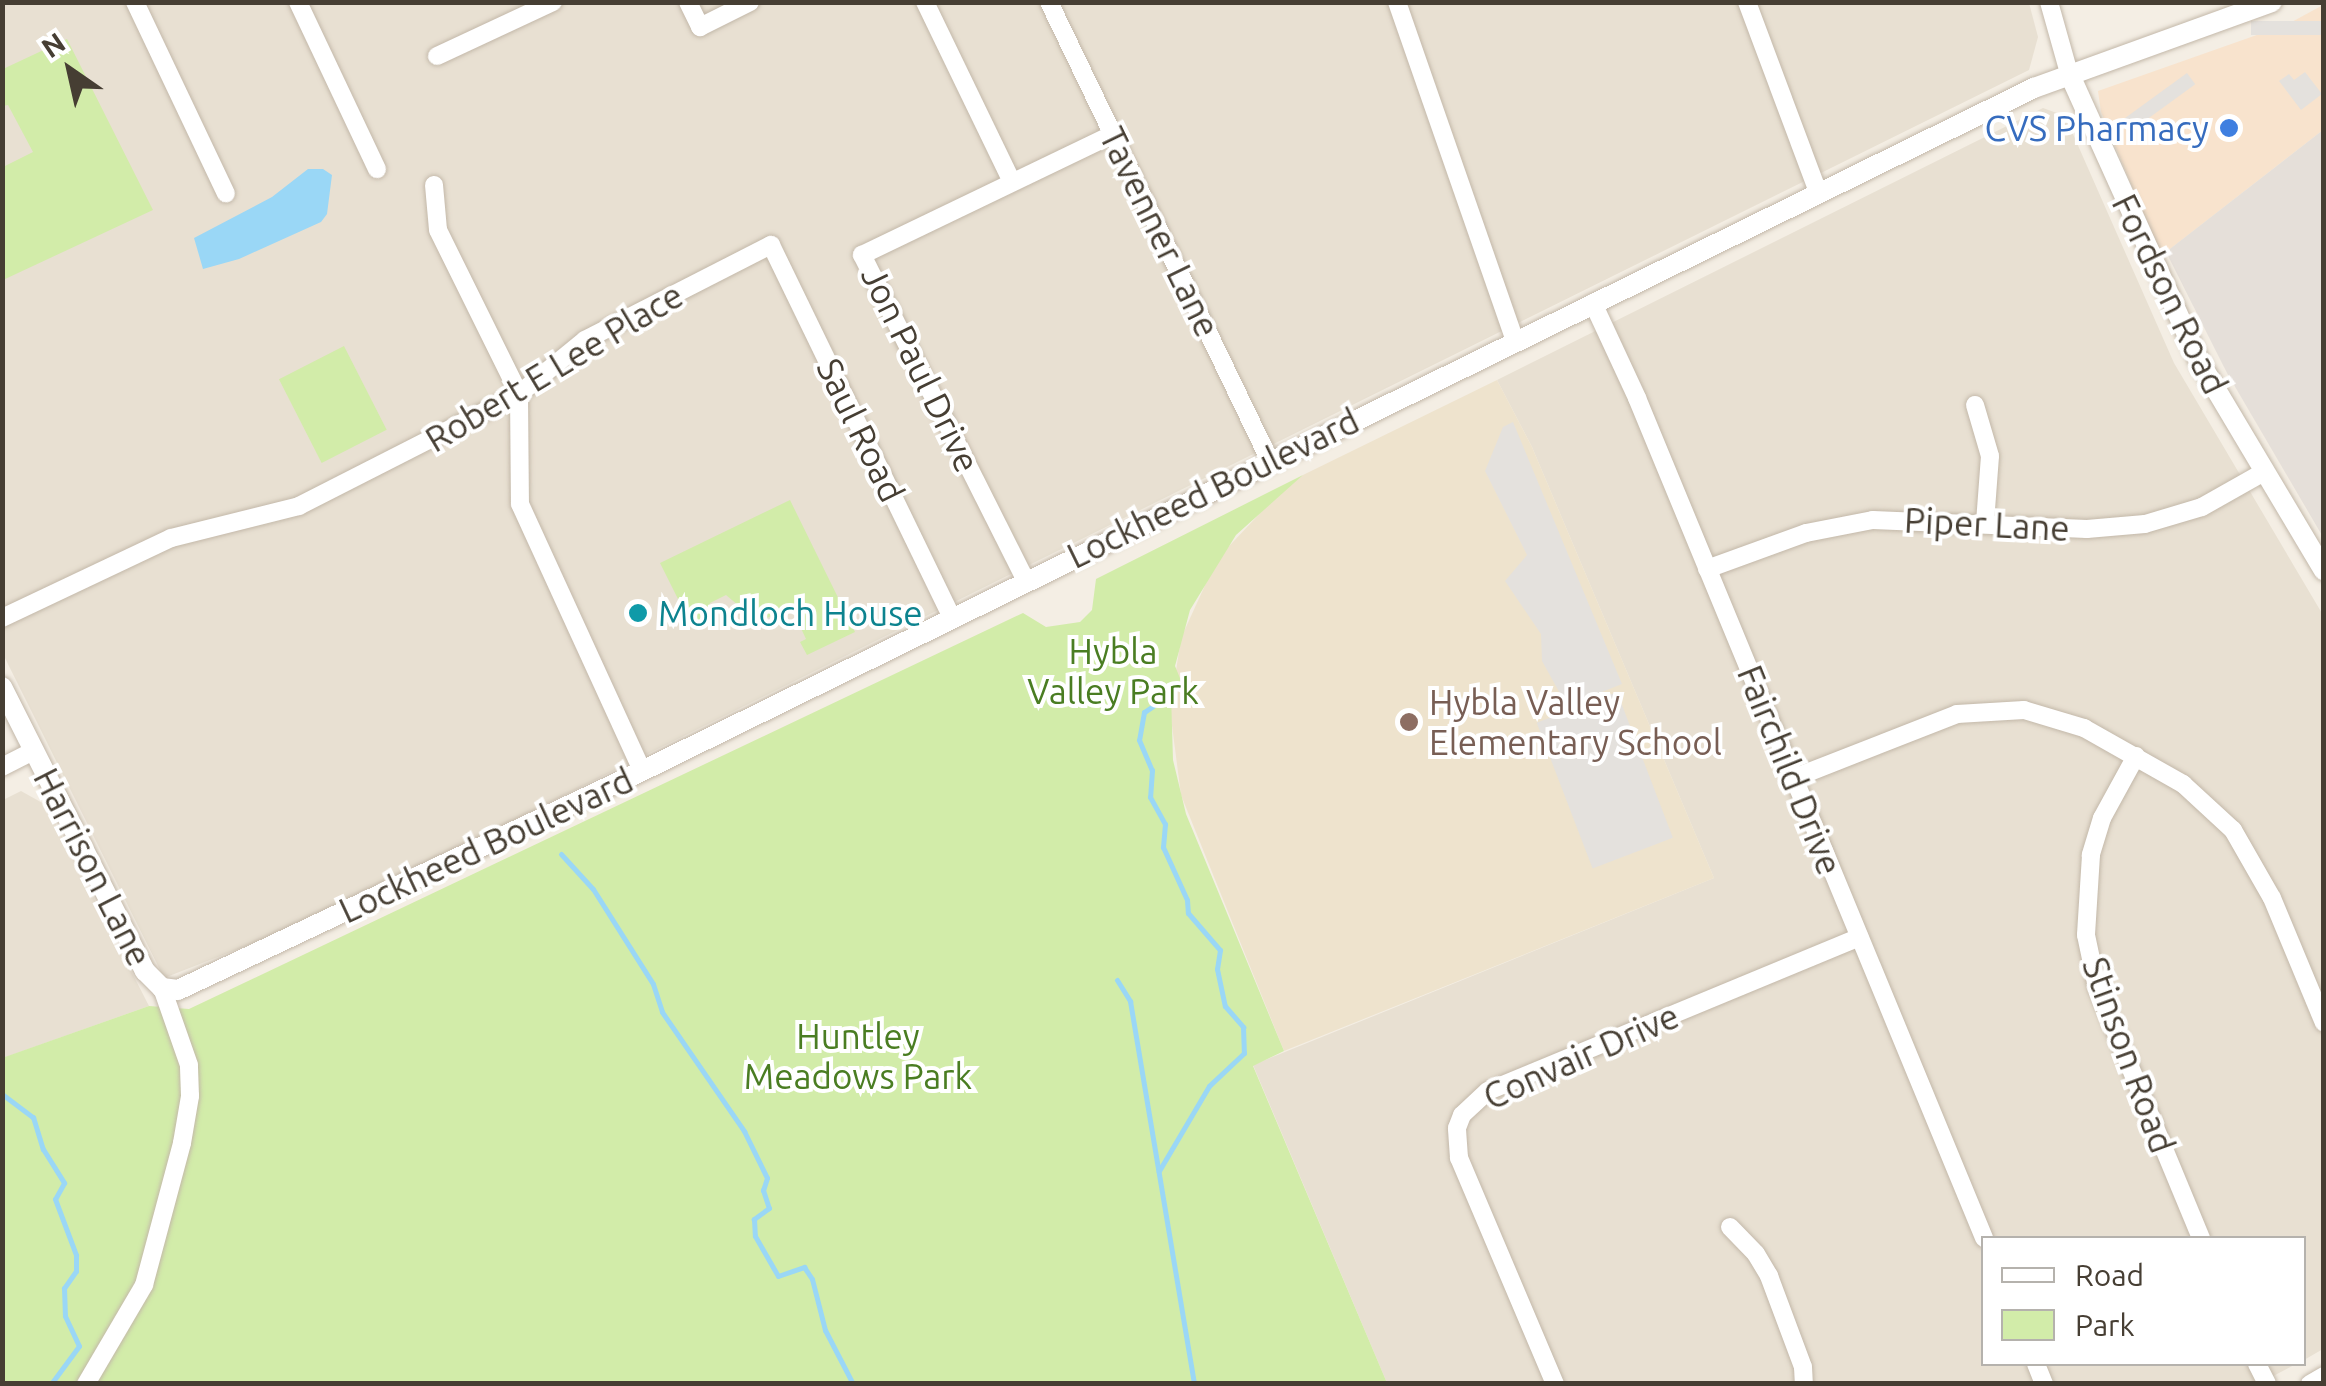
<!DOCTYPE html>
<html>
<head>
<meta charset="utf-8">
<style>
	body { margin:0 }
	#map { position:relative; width:2326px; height:1386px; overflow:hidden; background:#f4eee4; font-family:Ubuntu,sans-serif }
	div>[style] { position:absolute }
	.residential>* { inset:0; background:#e8e0d2 }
	.commercial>* { inset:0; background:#f8e3cd }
	.industrial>* { inset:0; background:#e5dfd9 }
	.education>* { inset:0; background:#eee3cd }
	.green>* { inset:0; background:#d2eca9; transform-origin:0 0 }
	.parking>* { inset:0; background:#e4e1dd; transform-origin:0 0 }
	.water>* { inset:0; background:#9ad7f6 }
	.stream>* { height:5px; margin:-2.5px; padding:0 2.5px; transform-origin:2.5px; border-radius:2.5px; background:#9ad7f6 }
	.roads { filter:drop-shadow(0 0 2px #c3b8a9) drop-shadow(0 0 2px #c3b8a9) }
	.minor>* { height:18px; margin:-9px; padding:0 9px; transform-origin:9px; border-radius:9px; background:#fff }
	.tertiary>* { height:20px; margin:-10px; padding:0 10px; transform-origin:10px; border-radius:10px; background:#fff }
	.dots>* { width:28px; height:28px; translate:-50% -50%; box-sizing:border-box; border:5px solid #fff; border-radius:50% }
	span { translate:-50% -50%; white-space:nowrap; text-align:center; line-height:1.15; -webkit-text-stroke:8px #fff; paint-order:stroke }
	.shop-label { font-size:35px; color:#366cbe }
	.right { translate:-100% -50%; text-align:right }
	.street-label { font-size:35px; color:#463e33 }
	.culture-label { font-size:35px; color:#0d838f }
	.left { translate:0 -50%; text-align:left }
	.park-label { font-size:35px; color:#4a7d22 }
	.education-label { font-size:35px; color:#785e54 }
	.frame { position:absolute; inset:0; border:5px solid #463e33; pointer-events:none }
	.legend { position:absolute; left:1981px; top:1236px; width:325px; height:130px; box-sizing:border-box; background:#fff; border:2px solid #b5b2ad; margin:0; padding:12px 18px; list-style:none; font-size:30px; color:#463e33 }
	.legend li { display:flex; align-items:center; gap:20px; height:50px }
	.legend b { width:50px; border:2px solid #b5b2ad }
	.north { position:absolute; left:20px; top:20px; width:100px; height:100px; -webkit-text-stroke:8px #fff; paint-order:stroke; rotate:326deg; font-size:28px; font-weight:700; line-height:40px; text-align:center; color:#463e33 }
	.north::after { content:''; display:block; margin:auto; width:35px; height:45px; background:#463e33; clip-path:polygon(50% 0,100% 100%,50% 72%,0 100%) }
</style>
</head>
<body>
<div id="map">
	<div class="residential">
		<div style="clip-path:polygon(3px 3px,2029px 3px,2038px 37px,2029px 70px,312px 920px,164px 978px,3px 654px)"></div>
		<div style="clip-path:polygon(2043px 108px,2065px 116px,2174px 363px,2323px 615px,2323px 1349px,2304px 1360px,2304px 1238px,1984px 1238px,1984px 1364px,2296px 1364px,2258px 1384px,1387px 1383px,1253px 1065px,1714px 878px,1532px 447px,1497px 380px)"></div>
		<div style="clip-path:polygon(21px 791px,46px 805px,149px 1006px,3px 1058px,3px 800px)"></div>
	</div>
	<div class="commercial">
		<div style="clip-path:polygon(2323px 5px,2323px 130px,2161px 256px,2101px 112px,2098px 91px,2288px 24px)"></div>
	</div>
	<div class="industrial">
		<div style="clip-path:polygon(2323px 130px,2323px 537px,2227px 373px,2166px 252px)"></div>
	</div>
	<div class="education">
		<div style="clip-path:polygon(1497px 380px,1532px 447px,1714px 878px,1284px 1051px,1181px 795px,1170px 710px,1181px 638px,1217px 559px,1280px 492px,1303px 475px)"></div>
	</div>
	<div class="green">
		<div style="clip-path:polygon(67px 39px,153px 210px,3px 280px,3px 167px,33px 152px,8px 105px,3px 106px,3px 69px)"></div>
		<div style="left:344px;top:346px;width:94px;height:73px;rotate:63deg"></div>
		<div style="clip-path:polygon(1303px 475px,1236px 535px,1190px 610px,1175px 666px,1184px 688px,1171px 694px,1173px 760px,1186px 814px,1284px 1051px,1253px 1066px,1387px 1383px,3px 1383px,2px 1058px,149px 1006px,189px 1009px,1023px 613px,1046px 627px,1080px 622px,1092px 610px,1096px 579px)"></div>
		<div style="clip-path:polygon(790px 500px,855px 632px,807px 655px,800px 642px,806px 639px,791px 607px,758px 622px,726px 595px,710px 603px,707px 617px,691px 625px,660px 563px)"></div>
	</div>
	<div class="parking">
		<div style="left:2323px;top:21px;width:14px;height:72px;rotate:90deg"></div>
		<div style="clip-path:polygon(2305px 72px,2322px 94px,2301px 110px,2279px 81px,2289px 74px,2294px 80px)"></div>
		<div style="left:2187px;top:73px;width:14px;height:79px;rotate:54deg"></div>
		<div style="clip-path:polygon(1513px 422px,1622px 684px,1567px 706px,1542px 661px,1541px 634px,1505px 581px,1527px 555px,1485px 471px,1503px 427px)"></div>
		<div style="left:1617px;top:692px;width:156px;height:86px;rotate:69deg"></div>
	</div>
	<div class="water">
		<div style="clip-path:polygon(308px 169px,323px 169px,332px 175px,327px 214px,321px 222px,239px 259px,203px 269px,194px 238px,272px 197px)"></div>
	</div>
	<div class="stream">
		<div style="left:1159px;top:702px;width:18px;rotate:146deg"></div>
		<div style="left:1144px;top:712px;width:28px;rotate:100deg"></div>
		<div style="left:1139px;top:740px;width:33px;rotate:67deg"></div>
		<div style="left:1152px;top:770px;width:27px;rotate:94deg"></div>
		<div style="left:1150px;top:797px;width:31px;rotate:61deg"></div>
		<div style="left:1165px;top:824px;width:23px;rotate:95deg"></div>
		<div style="left:1163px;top:847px;width:58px;rotate:65.6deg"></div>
		<div style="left:1187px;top:900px;width:13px;rotate:86deg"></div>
		<div style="left:1188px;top:913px;width:49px;rotate:49.1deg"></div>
		<div style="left:1220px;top:950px;width:19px;rotate:99deg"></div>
		<div style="left:1217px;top:969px;width:38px;rotate:78deg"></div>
		<div style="left:1225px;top:1006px;width:28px;rotate:49deg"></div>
		<div style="left:1243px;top:1027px;width:26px;rotate:88deg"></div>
		<div style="left:1244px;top:1053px;width:48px;rotate:136.7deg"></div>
		<div style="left:1209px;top:1086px;width:99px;rotate:120.5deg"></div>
		<div style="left:561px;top:854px;width:47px;rotate:47.6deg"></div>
		<div style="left:593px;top:889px;width:112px;rotate:57.7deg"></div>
		<div style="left:653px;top:984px;width:29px;rotate:72deg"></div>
		<div style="left:662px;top:1012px;width:145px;rotate:55.4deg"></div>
		<div style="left:744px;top:1131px;width:52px;rotate:63.9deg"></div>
		<div style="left:767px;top:1178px;width:13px;rotate:108deg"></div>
		<div style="left:763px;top:1190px;width:19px;rotate:72deg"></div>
		<div style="left:769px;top:1208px;width:19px;rotate:144deg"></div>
		<div style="left:754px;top:1219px;width:17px;rotate:87deg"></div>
		<div style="left:755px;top:1236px;width:46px;rotate:60.1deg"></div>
		<div style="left:778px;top:1276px;width:28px;rotate:-19deg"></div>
		<div style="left:804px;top:1267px;width:14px;rotate:56deg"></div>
		<div style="left:812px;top:1279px;width:53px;rotate:75.7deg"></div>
		<div style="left:825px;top:1330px;width:61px;rotate:62.6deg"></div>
		<div style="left:1117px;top:980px;width:25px;rotate:58deg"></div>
		<div style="left:1130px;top:1001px;width:388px;rotate:80.5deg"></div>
		<div style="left:2px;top:1094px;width:39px;rotate:37deg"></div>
		<div style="left:33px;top:1117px;width:34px;rotate:73deg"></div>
		<div style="left:43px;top:1149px;width:40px;rotate:58deg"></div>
		<div style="left:64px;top:1183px;width:18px;rotate:119deg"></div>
		<div style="left:55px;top:1199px;width:60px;rotate:69.4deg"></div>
		<div style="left:76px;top:1255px;width:16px;rotate:90deg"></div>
		<div style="left:76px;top:1271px;width:21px;rotate:125deg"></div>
		<div style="left:64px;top:1288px;width:28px;rotate:88deg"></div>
		<div style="left:65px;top:1316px;width:33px;rotate:65deg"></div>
		<div style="left:79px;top:1346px;width:47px;rotate:126.4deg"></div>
	</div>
	<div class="roads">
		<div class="minor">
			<div style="left:135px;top:2px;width:212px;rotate:64.6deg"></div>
			<div style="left:298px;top:2px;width:185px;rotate:64.7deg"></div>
			<div style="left:688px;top:2px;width:28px;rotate:64deg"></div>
			<div style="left:700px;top:27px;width:56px;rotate:-26.6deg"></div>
			<div style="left:925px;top:2px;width:200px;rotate:64.2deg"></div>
			<div style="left:1049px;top:2px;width:509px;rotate:64.29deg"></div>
			<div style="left:1397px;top:2px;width:359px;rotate:70.8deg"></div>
			<div style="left:1747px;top:2px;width:203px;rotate:69.5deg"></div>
			<div style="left:2049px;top:2px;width:74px;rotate:74.3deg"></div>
			<div style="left:437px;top:56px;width:128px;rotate:-25deg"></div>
			<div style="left:434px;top:185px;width:45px;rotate:84.9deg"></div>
			<div style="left:438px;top:230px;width:183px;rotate:63.7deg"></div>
			<div style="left:519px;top:394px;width:110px;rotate:89.5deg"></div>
			<div style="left:520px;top:504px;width:294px;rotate:65.4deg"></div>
			<div style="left:1593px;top:303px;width:105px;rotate:65.1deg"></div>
			<div style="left:1637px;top:398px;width:909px;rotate:67.55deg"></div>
			<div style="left:1975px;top:405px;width:53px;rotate:73.6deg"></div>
			<div style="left:1990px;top:456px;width:66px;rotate:94.3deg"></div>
			<div style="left:1707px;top:569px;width:105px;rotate:-20deg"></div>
			<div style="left:1806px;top:533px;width:68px;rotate:-11deg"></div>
			<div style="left:1873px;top:520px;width:214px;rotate:2.4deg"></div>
			<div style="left:2087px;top:529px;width:58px;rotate:-4.9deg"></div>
			<div style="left:2145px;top:524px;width:59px;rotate:-16.6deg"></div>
			<div style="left:2202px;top:507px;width:69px;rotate:-29.5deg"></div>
			<div style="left:1025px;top:579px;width:363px;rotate:-116.7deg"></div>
			<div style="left:862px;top:255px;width:279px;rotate:-25.7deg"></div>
			<div style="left:2px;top:618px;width:187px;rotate:-25.3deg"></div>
			<div style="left:171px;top:538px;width:132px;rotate:-14deg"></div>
			<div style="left:299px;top:506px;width:247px;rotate:-27deg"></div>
			<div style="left:519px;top:394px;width:85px;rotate:-39.3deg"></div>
			<div style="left:585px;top:340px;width:209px;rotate:-27.1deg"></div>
			<div style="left:771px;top:245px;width:411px;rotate:64.1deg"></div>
			<div style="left:2136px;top:756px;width:71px;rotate:118.7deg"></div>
			<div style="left:2102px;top:818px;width:39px;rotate:107deg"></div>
			<div style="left:2091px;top:855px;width:80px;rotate:93.6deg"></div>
			<div style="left:2086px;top:935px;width:53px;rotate:78.1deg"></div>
			<div style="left:2097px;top:987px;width:272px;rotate:67.5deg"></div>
			<div style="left:2px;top:767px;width:36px;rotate:-27deg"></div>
			<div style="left:1794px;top:778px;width:175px;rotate:-21.4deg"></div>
			<div style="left:1957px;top:714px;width:67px;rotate:-3.4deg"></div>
			<div style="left:2024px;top:710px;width:63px;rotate:16.7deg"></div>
			<div style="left:2084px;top:728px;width:114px;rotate:29.5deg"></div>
			<div style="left:2183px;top:784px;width:68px;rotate:42.6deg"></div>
			<div style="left:2233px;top:830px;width:78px;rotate:60.2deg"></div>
			<div style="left:2272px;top:898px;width:135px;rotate:67.4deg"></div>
			<div style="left:1730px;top:1227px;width:37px;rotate:46deg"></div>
			<div style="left:1756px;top:1254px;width:26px;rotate:59deg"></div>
			<div style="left:1769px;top:1276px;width:97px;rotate:69.5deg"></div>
			<div style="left:1803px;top:1367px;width:17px;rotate:87deg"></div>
			<div style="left:2036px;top:1364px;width:22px;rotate:68deg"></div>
			<div style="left:2257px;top:1364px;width:22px;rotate:63deg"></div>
			<div style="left:86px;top:1384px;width:115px;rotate:-59.6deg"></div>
			<div style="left:144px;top:1285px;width:147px;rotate:-75deg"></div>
			<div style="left:182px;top:1143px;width:48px;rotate:-80.3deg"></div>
			<div style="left:190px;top:1096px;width:31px;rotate:-92deg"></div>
			<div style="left:189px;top:1065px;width:82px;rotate:-109.3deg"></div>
			<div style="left:1555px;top:1384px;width:246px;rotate:-113deg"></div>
			<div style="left:1459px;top:1158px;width:30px;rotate:-94deg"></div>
			<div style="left:1457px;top:1128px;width:14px;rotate:-69deg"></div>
			<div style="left:1462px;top:1115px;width:35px;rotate:-43deg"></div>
			<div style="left:1488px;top:1091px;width:402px;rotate:-22.5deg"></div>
			<div style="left:2310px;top:1384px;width:16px;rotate:-30deg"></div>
		</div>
		<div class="tertiary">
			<div style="left:2069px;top:73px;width:316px;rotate:65.7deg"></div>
			<div style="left:2199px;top:361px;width:244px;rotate:59.2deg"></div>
			<div style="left:2px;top:687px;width:318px;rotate:63.3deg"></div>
			<div style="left:145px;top:971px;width:24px;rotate:45deg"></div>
			<div style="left:162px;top:988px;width:16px;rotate:7deg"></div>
			<div style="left:178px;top:990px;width:513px;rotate:-25.27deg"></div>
			<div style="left:642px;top:771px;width:1551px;rotate:-26.14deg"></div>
			<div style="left:2034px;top:88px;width:253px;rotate:-19.9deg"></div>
		</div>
	</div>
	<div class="dots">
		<div style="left:2229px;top:128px;background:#3f7fe0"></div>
		<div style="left:638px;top:613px;background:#0f9aa8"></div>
		<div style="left:1409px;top:722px;background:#8d6e63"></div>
	</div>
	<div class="shop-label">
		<span class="right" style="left:2209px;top:128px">CVS Pharmacy</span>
	</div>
	<div class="street-label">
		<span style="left:1160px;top:232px;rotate:64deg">Tavenner Lane</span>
		<span style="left:2170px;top:294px;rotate:64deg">Fordson Road</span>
		<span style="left:554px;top:367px;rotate:-31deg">Robert E Lee Place</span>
		<span style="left:921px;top:369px;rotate:64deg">Jon Paul Drive</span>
		<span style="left:861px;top:430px;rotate:64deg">Saul Road</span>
		<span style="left:1213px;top:488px;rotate:-26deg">Lockheed Boulevard</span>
		<span style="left:1987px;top:524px;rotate:3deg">Piper Lane</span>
		<span style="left:1790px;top:770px;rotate:68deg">Fairchild Drive</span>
		<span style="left:486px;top:845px;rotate:-25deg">Lockheed Boulevard</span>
		<span style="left:93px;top:867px;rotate:63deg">Harrison Lane</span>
		<span style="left:2129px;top:1055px;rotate:70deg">Stinson Road</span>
		<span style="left:1581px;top:1056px;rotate:-24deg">Convair Drive</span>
	</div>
	<div class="culture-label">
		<span class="left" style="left:658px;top:613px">Mondloch House</span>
	</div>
	<div class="park-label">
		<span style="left:1113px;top:671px">Hybla<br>Valley Park</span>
		<span style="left:858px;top:1056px">Huntley<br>Meadows Park</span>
	</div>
	<div class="education-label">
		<span class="left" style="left:1429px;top:722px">Hybla Valley<br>Elementary School</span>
	</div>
	<div class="frame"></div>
	<ul class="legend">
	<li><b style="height:12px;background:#fff"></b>Road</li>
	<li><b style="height:28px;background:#d2eca9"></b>Park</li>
	</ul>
	<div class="north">N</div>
</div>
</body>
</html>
